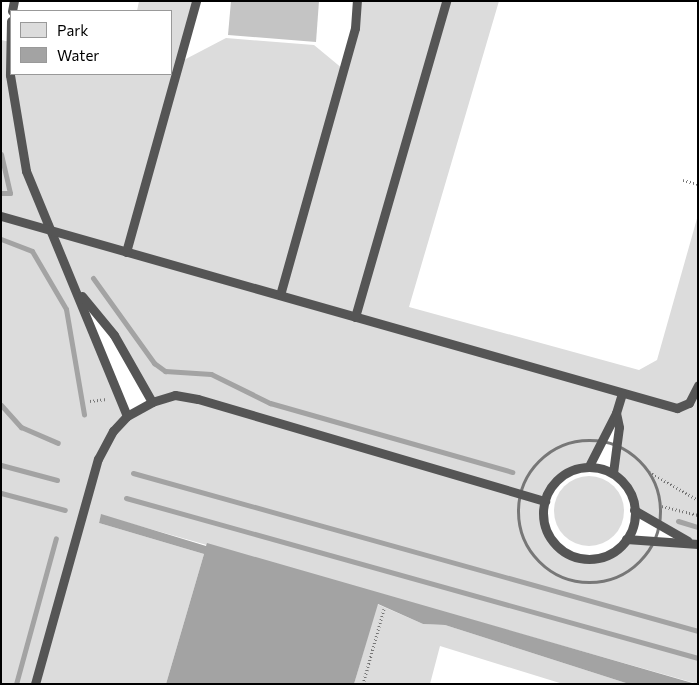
<!DOCTYPE html>
<html>
<head>
<meta charset="utf-8">
<style>
	body { margin:0 }
	#map { position:relative; width:699px; height:685px; overflow:hidden; background:#fff; font-family:Commissioner,sans-serif }
	div>[style] { position:absolute }
	.green>* { inset:0; background:#dcdcdc }
	.round { border-radius:50% }
	.water>* { inset:0; background:#a3a3a3 }
	.stream>* { height:5px; margin:-2.5px; padding:0 2.5px; transform-origin:2.5px; border-radius:2.5px; background:#a3a3a3 }
	.building>* { inset:0; background:#c4c4c4 }
	.path>* { height:3px; margin-top:-1.5px; transform-origin:0; background:repeating-linear-gradient(90deg,#777 0 1px,transparent 0 3.5px) }
	.path>.ring { margin:-1.5px; padding:0; box-sizing:content-box; background:none; border:3px solid #777; border-radius:50% }
	.lane>* { height:9px; margin:-4.5px; padding:0 4.5px; transform-origin:4.5px; border-radius:4.5px; background:#555 }
	.lane>.ring { margin:-4.5px; padding:0; box-sizing:content-box; background:none; border:9px solid #555; border-radius:50% }
	span { translate:-50% -50%; white-space:nowrap; text-align:center; line-height:1.15; -webkit-text-stroke:4px #fff; paint-order:stroke }
	.frame { position:absolute; inset:0; border:2px solid #000; pointer-events:none }
	.legend { position:absolute; left:10px; top:10px; width:162px; height:65px; box-sizing:border-box; background:#fff; border:1px solid #999; margin:0; padding:6px 9px; list-style:none; font-size:15px; color:#000 }
	.legend li { display:flex; align-items:center; gap:10px; height:25px }
	.legend b { width:25px; border:1px solid #999 }
</style>
</head>
<body>
<div id="map">
	<div class="green">
		<div style="clip-path:polygon(evenodd,139px 1px,196px 1px,182px 61px,226px 38px,314px 45px,343px 69px,357px 1px,499px 1px,409px 307px,639px 370px,657px 360px,698px 215px,698px 684px,101px 515px,99px 523px,204px 554px,166px 684px,1px 684px,1px 40px,11px 42px,11px 74px,171px 74px,171px 11px,137px 11px,139px 1px,80px 293px,136px 368px,152px 401px,127px 416px,80px 293px,139px 1px,616px 414px,613px 473px,625px 485px,634px 510px,689px 542px,626px 539px,608px 555px,576px 557px,550px 538px,543px 506px,558px 478px,589px 466px,616px 414px)"></div>
		<div class="round" style="left:554px;top:476px;width:70px;height:70px"></div>
		<div style="clip-path:polygon(377px 604px,423px 624px,445px 625px,629px 684px,563px 684px,440px 646px,430px 684px,354px 684px)"></div>
	</div>
	<div class="water">
		<div style="clip-path:polygon(101px 514px,206px 546px,207px 543px,696px 684px,629px 684px,445px 625px,423px 624px,378px 604px,354px 684px,166px 684px,204px 554px,99px 523px)"></div>
	</div>
	<div class="stream">
		<div style="left:1px;top:154px;width:40px;rotate:77deg"></div>
		<div style="left:10px;top:193px;width:9px;rotate:180deg"></div>
		<div style="left:1px;top:239px;width:33px;rotate:21deg"></div>
		<div style="left:32px;top:251px;width:67px;rotate:59.6deg"></div>
		<div style="left:66px;top:309px;width:107px;rotate:80.3deg"></div>
		<div style="left:93px;top:278px;width:105px;rotate:54.3deg"></div>
		<div style="left:154px;top:363px;width:14px;rotate:36deg"></div>
		<div style="left:165px;top:371px;width:46px;rotate:3.7deg"></div>
		<div style="left:211px;top:374px;width:66px;rotate:26.2deg"></div>
		<div style="left:270px;top:403px;width:252px;rotate:15.9deg"></div>
		<div style="left:1px;top:405px;width:30px;rotate:48deg"></div>
		<div style="left:21px;top:427px;width:40px;rotate:23.4deg"></div>
		<div style="left:1px;top:465px;width:58px;rotate:15deg"></div>
		<div style="left:133px;top:473px;width:587px;rotate:15.62deg"></div>
		<div style="left:1px;top:493px;width:66px;rotate:14.9deg"></div>
		<div style="left:126px;top:498px;width:594px;rotate:15.63deg"></div>
		<div style="left:678px;top:521px;width:21px;rotate:17deg"></div>
		<div style="left:16px;top:684px;width:151px;rotate:-74.7deg"></div>
	</div>
	<div class="building">
		<div style="clip-path:polygon(231px 1px,319px 1px,316px 42px,228px 35px)"></div>
	</div>
	<div class="path">
		<div style="left:683px;top:180px;width:16px;rotate:15deg"></div>
		<div style="left:90px;top:401px;width:17px;rotate:-7deg"></div>
		<div class="ring" style="left:518px;top:440px;width:139px;height:139px"></div>
		<div style="left:649px;top:472px;width:56px;rotate:29.7deg"></div>
		<div style="left:662px;top:506px;width:37px;rotate:14deg"></div>
		<div style="left:363px;top:684px;width:78px;rotate:-74.4deg"></div>
	</div>
	<div class="lane">
		<div style="left:12px;top:11px;width:10px;rotate:-79deg"></div>
		<div style="left:11px;top:21px;width:54px;rotate:91.1deg"></div>
		<div style="left:10px;top:75px;width:97px;rotate:80.5deg"></div>
		<div style="left:26px;top:171px;width:265px;rotate:67.6deg"></div>
		<div style="left:1px;top:216px;width:703px;rotate:15.86deg"></div>
		<div style="left:677px;top:408px;width:13px;rotate:-23deg"></div>
		<div style="left:689px;top:403px;width:20px;rotate:-63deg"></div>
		<div style="left:126px;top:252px;width:261px;rotate:-74.4deg"></div>
		<div style="left:280px;top:295px;width:277px;rotate:-74.3deg"></div>
		<div style="left:355px;top:28px;width:27px;rotate:-86deg"></div>
		<div style="left:82px;top:296px;width:50px;rotate:50.6deg"></div>
		<div style="left:114px;top:335px;width:77px;rotate:60.4deg"></div>
		<div style="left:355px;top:317px;width:329px;rotate:-73.9deg"></div>
		<div style="left:589px;top:466px;width:59px;rotate:-63deg"></div>
		<div style="left:616px;top:413px;width:21px;rotate:-73deg"></div>
		<div class="ring" style="left:543px;top:467px;width:83px;height:83px"></div>
		<div style="left:613px;top:473px;width:46px;rotate:-82.6deg"></div>
		<div style="left:619px;top:427px;width:14px;rotate:-102deg"></div>
		<div style="left:634px;top:510px;width:62px;rotate:29.9deg"></div>
		<div style="left:626px;top:539px;width:72px;rotate:4deg"></div>
		<div style="left:35px;top:684px;width:234px;rotate:-74.4deg"></div>
		<div style="left:98px;top:459px;width:32px;rotate:-62deg"></div>
		<div style="left:113px;top:431px;width:21px;rotate:-47deg"></div>
		<div style="left:127px;top:416px;width:29px;rotate:-29deg"></div>
		<div style="left:152px;top:402px;width:24px;rotate:-17deg"></div>
		<div style="left:175px;top:395px;width:23px;rotate:10deg"></div>
		<div style="left:198px;top:399px;width:362px;rotate:16.4deg"></div>
	</div>
	<div class="frame"></div>
	<ul class="legend">
	<li><b style="height:14px;background:#dcdcdc"></b>Park</li>
	<li><b style="height:14px;background:#a3a3a3"></b>Water</li>
	</ul>
</div>
</body>
</html>
